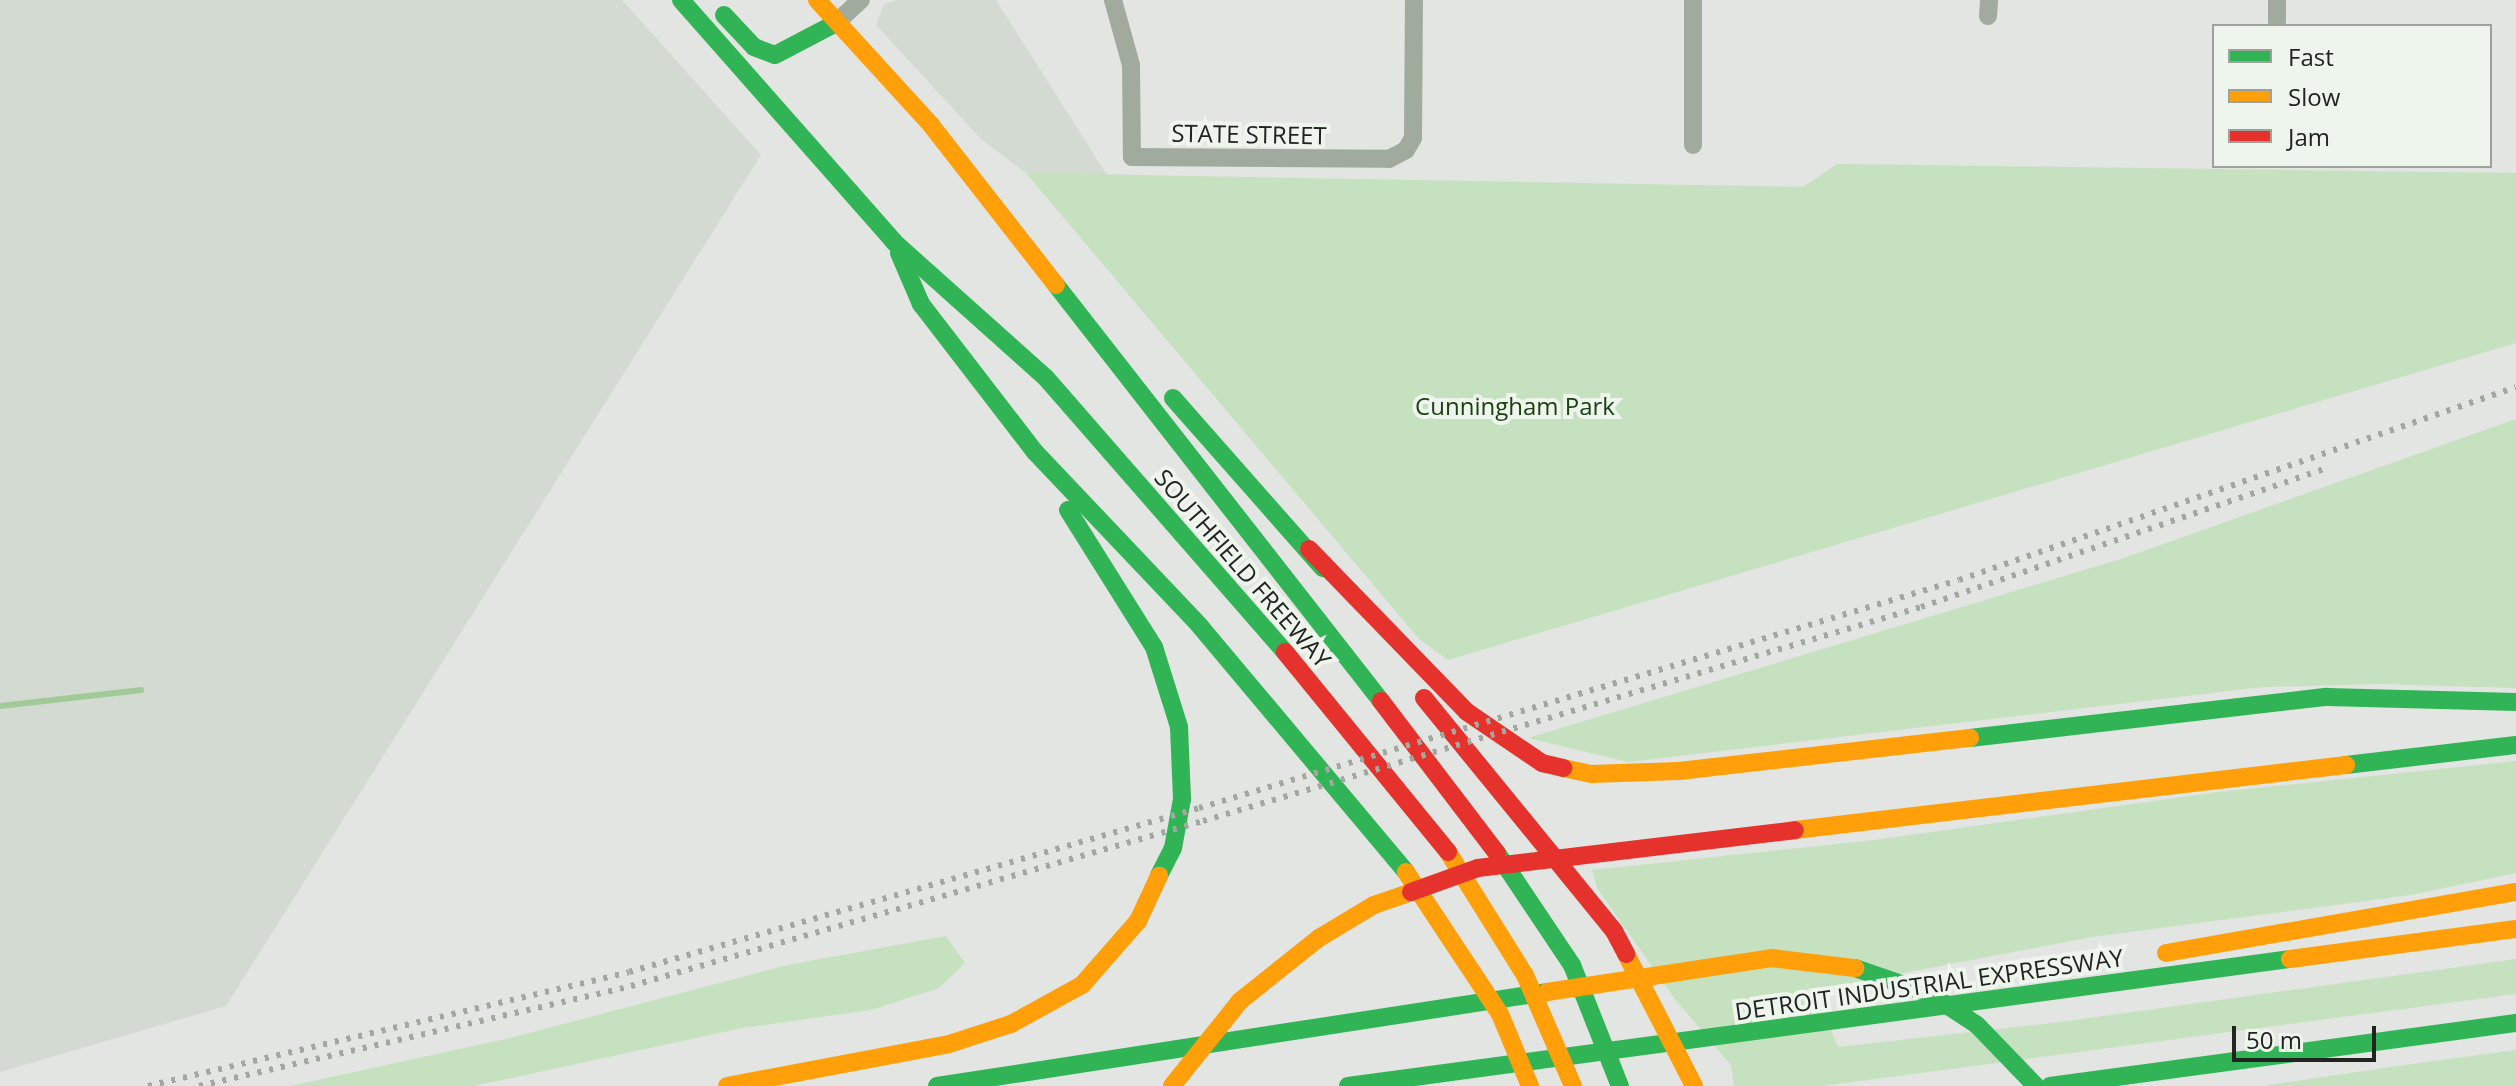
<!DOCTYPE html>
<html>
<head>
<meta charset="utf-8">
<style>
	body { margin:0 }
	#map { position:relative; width:2516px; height:1086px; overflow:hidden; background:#e2e5e1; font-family:"Open Sans",sans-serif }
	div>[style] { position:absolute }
	.built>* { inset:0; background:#d3dad1 }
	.green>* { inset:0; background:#c6e1bf }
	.stream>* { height:6px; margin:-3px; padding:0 3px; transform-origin:3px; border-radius:3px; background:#a2c998 }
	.street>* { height:18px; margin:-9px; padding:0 9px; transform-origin:9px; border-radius:9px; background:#a0aa9d }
	.fast>* { height:18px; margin:-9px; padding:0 9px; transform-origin:9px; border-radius:9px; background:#30b455 }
	.slow>* { height:18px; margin:-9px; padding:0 9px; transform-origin:9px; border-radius:9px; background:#ff9f0a }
	.jam>* { height:18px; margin:-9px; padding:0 9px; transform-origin:9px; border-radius:9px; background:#e5322d }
	.rail>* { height:6px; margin-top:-3px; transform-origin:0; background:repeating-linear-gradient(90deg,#a1a8a0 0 4px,transparent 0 12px) }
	span { translate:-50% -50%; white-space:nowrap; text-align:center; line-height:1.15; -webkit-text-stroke:8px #eef5ec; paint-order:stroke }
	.street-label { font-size:24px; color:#212421 }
	.park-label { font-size:24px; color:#1c4113 }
	.legend { position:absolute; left:2212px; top:24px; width:280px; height:144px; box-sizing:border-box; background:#eef5ec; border:2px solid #9ca19b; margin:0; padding:10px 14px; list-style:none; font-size:24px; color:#212421 }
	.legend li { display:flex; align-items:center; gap:16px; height:40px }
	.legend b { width:40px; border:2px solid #9ca19b }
	.scale { position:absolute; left:2232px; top:1026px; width:144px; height:36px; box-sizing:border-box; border:4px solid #212421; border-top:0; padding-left:10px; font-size:24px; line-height:28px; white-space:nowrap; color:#212421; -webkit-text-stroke:6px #eef5ec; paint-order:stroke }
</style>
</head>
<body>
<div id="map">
	<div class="built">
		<i style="clip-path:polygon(0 0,622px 0,761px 155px,226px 1006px,0 1072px)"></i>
		<i style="clip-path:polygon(898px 0,996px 0,1107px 175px,1026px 173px,981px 139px,876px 25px,884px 4px)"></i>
	</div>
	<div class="green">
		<i style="clip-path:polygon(1837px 164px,2516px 173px,2516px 343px,1448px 660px,1419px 639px,1026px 173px,1803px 187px)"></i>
		<i style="clip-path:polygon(2516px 419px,2516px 688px,2380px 684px,2263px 687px,1628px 762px,1528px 738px,2124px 558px)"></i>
		<i style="clip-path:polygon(2516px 761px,2516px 873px,2411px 895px,2092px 937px,1815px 990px,1838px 1047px,2053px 1023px,2516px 959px,2516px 994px,1822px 1086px,1734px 1086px,1731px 1065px,1674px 998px,1597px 888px,1592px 870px,1874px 840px,2218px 792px)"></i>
		<i style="clip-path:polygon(946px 936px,965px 963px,939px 988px,871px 1010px,742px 1028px,474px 1086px,290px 1086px,514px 1037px,788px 965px)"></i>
		<i style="clip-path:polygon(2516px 1050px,2516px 1086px,2263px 1086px,2418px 1063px)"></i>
	</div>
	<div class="stream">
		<i style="left:0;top:706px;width:142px;rotate:-6.5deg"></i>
	</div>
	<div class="street">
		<i style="left:1113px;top:0;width:67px;rotate:74.5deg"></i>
		<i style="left:1131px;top:65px;width:92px;rotate:89.4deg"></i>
		<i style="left:1132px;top:157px;width:257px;rotate:0.4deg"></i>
		<i style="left:1389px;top:159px;width:19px;rotate:-28deg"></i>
		<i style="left:1406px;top:150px;width:14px;rotate:-60deg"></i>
		<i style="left:1413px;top:138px;width:138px;rotate:-89.6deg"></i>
		<i style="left:1988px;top:16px;width:16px;rotate:-86deg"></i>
		<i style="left:2277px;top:22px;width:22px;rotate:-90deg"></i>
		<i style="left:836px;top:23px;width:34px;rotate:-43deg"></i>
		<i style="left:1693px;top:145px;width:145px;rotate:-90deg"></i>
	</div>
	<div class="fast">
		<i style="left:681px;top:0;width:322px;rotate:48.6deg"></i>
		<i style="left:894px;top:242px;width:204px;rotate:41.8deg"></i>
		<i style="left:1046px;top:378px;width:364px;rotate:48.9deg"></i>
		<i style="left:724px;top:15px;width:44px;rotate:46.8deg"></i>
		<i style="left:754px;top:47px;width:22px;rotate:21deg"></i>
		<i style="left:775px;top:55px;width:69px;rotate:-27.7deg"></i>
		<i style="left:899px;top:253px;width:56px;rotate:66.7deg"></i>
		<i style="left:921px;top:304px;width:187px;rotate:52.4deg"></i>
		<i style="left:1035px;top:452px;width:238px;rotate:46.5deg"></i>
		<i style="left:1199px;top:625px;width:322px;rotate:50deg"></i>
		<i style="left:1056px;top:285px;width:528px;rotate:52deg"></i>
		<i style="left:1173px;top:398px;width:227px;rotate:48.6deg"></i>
		<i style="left:1068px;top:510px;width:162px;rotate:57.9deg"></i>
		<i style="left:1154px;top:647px;width:84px;rotate:72.6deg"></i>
		<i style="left:1179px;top:727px;width:72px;rotate:87.6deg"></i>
		<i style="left:1182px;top:799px;width:50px;rotate:100.4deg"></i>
		<i style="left:1173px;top:848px;width:31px;rotate:117deg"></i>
		<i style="left:1970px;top:738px;width:359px;rotate:-6.6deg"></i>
		<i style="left:2327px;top:697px;width:189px;rotate:1.5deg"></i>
		<i style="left:2346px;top:765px;width:171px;rotate:-6.7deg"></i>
		<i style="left:1497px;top:853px;width:135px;rotate:56.2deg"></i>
		<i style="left:1572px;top:965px;width:130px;rotate:68.4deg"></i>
		<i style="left:1855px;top:968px;width:79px;rotate:19.1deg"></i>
		<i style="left:1930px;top:994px;width:56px;rotate:33.4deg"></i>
		<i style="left:1977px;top:1025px;width:85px;rotate:46deg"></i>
		<i style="left:937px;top:1086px;width:617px;rotate:-8.76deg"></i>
		<i style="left:1348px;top:1086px;width:951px;rotate:-7.68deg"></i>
		<i style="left:2050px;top:1086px;width:470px;rotate:-7.7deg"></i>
	</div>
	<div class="slow">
		<i style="left:817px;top:0;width:169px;rotate:47.6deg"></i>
		<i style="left:931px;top:125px;width:203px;rotate:52deg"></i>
		<i style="left:1563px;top:768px;width:30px;rotate:12deg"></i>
		<i style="left:1592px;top:774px;width:87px;rotate:-2deg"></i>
		<i style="left:1679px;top:771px;width:293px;rotate:-6.5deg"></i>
		<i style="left:1795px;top:830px;width:555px;rotate:-6.73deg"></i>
		<i style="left:1448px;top:852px;width:145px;rotate:58deg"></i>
		<i style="left:1525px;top:975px;width:121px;rotate:66.6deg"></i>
		<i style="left:1406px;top:872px;width:170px;rotate:56.5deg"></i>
		<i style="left:1500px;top:1014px;width:78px;rotate:67.4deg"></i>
		<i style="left:2166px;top:953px;width:355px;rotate:-9.9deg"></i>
		<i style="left:1626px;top:954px;width:148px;rotate:62.7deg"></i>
		<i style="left:2290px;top:959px;width:228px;rotate:-7.6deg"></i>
		<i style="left:1547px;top:992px;width:227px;rotate:-8.6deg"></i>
		<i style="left:1771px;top:958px;width:85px;rotate:6.8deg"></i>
		<i style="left:727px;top:1086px;width:226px;rotate:-10.7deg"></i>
		<i style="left:949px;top:1044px;width:65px;rotate:-17.9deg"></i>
		<i style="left:1011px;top:1024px;width:81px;rotate:-28.8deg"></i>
		<i style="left:1082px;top:985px;width:85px;rotate:-48.8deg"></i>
		<i style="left:1138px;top:921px;width:50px;rotate:-65deg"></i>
		<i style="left:1172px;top:1086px;width:109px;rotate:-51.3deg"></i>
		<i style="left:1240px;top:1001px;width:101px;rotate:-38.6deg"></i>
		<i style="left:1319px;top:938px;width:64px;rotate:-31deg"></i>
		<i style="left:1374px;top:905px;width:39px;rotate:-19deg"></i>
	</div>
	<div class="jam">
		<i style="left:1309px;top:549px;width:227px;rotate:45.9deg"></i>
		<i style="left:1467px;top:712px;width:91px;rotate:34.2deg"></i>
		<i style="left:1542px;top:763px;width:22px;rotate:13deg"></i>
		<i style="left:1285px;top:652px;width:258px;rotate:50.8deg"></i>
		<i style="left:1424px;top:698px;width:301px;rotate:50.8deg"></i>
		<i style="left:1614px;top:931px;width:26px;rotate:62deg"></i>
		<i style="left:1381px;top:701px;width:191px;rotate:52.7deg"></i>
		<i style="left:1411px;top:892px;width:71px;rotate:-19.7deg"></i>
		<i style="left:1478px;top:868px;width:319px;rotate:-6.8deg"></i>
	</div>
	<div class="rail">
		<i style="left:148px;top:1086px;width:494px;rotate:-13.3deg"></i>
		<i style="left:629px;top:972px;width:593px;rotate:-16.05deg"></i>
		<i style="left:1199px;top:808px;width:793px;rotate:-16.7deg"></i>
		<i style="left:1959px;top:580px;width:589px;rotate:-19.11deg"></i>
		<i style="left:199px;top:1086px;width:443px;rotate:-13deg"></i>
		<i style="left:631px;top:986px;width:595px;rotate:-16.09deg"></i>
		<i style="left:1203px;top:821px;width:749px;rotate:-16.6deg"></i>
		<i style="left:1921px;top:607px;width:430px;rotate:-18.9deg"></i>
	</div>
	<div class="street-label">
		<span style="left:1249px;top:134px;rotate:1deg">STATE STREET</span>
		<span style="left:1243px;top:568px;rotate:49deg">SOUTHFIELD FREEWAY</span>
		<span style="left:1929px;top:984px;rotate:-8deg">DETROIT INDUSTRIAL EXPRESSWAY</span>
	</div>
	<div class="park-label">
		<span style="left:1515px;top:406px">Cunningham Park</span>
	</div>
	<ul class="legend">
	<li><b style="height:10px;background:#30b455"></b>Fast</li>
	<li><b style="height:10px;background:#ff9f0a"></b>Slow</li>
	<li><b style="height:10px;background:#e5322d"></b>Jam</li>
	</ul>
	<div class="scale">50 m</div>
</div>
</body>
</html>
